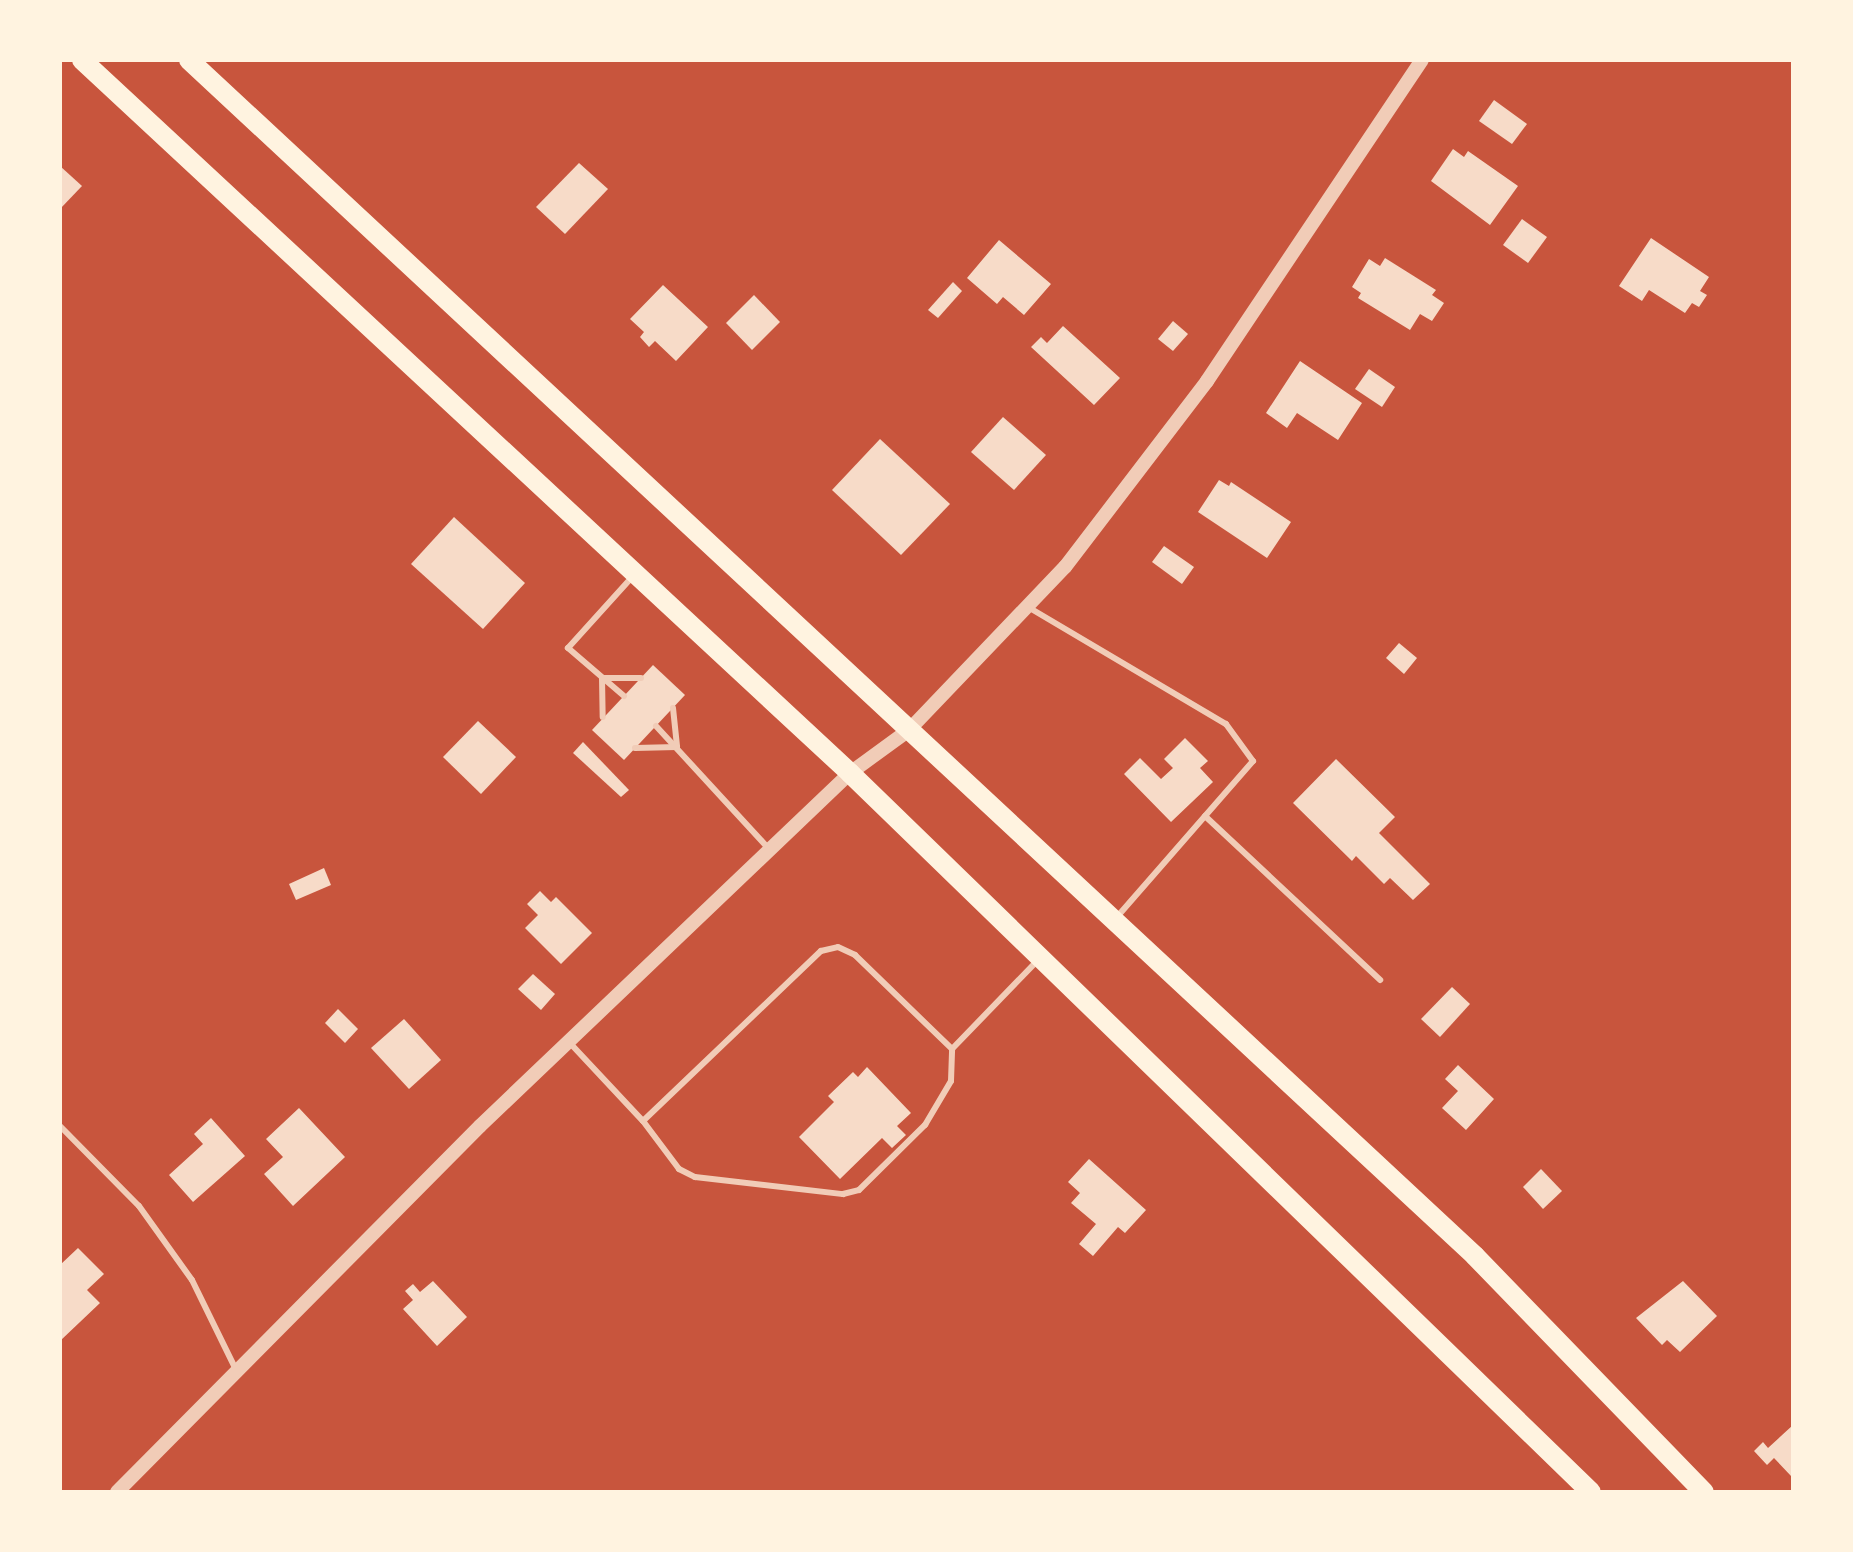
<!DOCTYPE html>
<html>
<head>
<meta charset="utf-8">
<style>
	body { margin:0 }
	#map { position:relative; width:1853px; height:1552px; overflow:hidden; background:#c8553d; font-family:Raleway,sans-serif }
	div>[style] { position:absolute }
	.building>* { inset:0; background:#f7dbc8 }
	.service>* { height:6px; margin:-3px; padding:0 3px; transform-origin:3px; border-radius:3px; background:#f1ccb7 }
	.tertiary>* { height:14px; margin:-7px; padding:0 7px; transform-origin:7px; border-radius:7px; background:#f1ccb7 }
	.primary>* { height:20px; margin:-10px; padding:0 10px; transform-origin:10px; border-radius:10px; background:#fff3e0 }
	span { translate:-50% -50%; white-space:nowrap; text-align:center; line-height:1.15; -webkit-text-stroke:7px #fff3e0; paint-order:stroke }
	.frame { position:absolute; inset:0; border:62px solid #fff3e0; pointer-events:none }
</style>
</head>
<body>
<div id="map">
	<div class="building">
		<i style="clip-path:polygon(1494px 100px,1527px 124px,1512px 144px,1479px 121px)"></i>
		<i style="clip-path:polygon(1453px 149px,1464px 157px,1468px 151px,1518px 186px,1490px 225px,1431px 181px)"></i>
		<i style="clip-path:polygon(579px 163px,608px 189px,565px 234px,536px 207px)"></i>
		<i style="clip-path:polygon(60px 166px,82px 186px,60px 209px)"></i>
		<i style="clip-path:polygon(1522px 219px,1547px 237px,1528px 263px,1503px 245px)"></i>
		<i style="clip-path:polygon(1651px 238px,1709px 277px,1700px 291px,1707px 295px,1699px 307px,1692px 303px,1685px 313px,1649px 290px,1642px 301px,1619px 286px)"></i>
		<i style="clip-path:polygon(999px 240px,1051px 284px,1024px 315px,1003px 297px,997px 304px,967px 278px)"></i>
		<i style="clip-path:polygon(1385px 258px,1436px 290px,1432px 295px,1444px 303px,1432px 321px,1420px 314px,1410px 330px,1358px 298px,1361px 293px,1352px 287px,1369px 259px,1380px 266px)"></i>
		<i style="clip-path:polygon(953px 282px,962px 291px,938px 318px,928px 310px)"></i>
		<i style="clip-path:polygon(663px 285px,708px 327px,676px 361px,655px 341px,649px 347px,640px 337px,644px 332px,630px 319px)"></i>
		<i style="clip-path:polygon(754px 295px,780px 322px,752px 350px,726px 323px)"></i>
		<i style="clip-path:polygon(1173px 321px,1188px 334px,1173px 351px,1158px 339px)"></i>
		<i style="clip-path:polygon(1063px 326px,1120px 378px,1094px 405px,1031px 347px,1041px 337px,1047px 343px)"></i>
		<i style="clip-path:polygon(1300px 361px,1362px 403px,1338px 440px,1297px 413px,1287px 428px,1266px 413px)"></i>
		<i style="clip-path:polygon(1369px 369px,1395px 387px,1382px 407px,1355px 389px)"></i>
		<i style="clip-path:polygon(1003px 417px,1046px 455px,1014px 490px,971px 452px)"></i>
		<i style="clip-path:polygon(880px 439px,950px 504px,901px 555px,832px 490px)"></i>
		<i style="clip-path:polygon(1219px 480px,1229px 486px,1231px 482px,1291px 522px,1267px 558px,1198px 512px)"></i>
		<i style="clip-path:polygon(454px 517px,525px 583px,483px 629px,411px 564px)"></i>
		<i style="clip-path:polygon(1164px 546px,1194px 567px,1182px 584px,1152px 562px)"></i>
		<i style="clip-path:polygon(1399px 643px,1417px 658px,1404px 674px,1386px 658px)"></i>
		<i style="clip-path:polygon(653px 665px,685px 695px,624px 760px,592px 730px)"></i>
		<i style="clip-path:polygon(478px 721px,516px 757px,481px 794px,443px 757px)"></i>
		<i style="clip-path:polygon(1185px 738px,1208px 761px,1200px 768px,1213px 782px,1171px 822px,1124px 774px,1140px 758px,1161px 779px,1173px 768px,1164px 759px)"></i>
		<i style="clip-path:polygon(583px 742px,629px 790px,621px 797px,573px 753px)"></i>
		<i style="clip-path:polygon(1336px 759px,1395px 817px,1379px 833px,1430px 884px,1413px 900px,1390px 878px,1384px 884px,1356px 856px,1352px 861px,1293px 803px)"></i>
		<i style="clip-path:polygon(324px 868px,331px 885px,296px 900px,289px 884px)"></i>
		<i style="clip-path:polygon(540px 891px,551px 902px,556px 897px,592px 933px,561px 964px,525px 928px,538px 915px,527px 904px)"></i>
		<i style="clip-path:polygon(533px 974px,555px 994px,541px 1010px,518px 989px)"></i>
		<i style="clip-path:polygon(1452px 987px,1470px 1004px,1440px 1037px,1421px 1019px)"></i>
		<i style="clip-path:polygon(338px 1009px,358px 1029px,345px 1043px,325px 1023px)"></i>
		<i style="clip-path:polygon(404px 1019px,441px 1060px,409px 1089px,371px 1048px)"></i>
		<i style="clip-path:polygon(1458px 1065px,1494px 1099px,1466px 1130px,1442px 1108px,1458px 1091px,1445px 1079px)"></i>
		<i style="clip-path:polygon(867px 1067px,911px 1113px,897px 1126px,906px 1135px,892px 1148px,882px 1138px,840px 1179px,799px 1137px,834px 1102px,828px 1096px,853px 1072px,858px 1077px)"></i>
		<i style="clip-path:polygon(299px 1108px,345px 1157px,293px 1206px,264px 1174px,283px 1157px,266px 1139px)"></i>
		<i style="clip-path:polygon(211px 1118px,245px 1156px,193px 1202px,169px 1175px,203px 1144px,194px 1134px)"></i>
		<i style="clip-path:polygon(1089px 1159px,1146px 1210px,1125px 1233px,1118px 1227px,1093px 1256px,1079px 1244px,1096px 1224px,1071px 1203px,1080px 1193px,1068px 1182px)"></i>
		<i style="clip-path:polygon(1541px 1169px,1562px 1191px,1543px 1209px,1523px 1187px)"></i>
		<i style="clip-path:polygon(78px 1248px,104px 1274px,87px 1290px,100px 1303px,60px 1341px,60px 1265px)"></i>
		<i style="clip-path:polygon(433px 1281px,467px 1317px,437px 1346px,403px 1309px,413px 1300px,405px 1291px,413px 1284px,420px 1292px)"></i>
		<i style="clip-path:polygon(1683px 1281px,1717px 1316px,1680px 1352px,1667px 1340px,1662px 1345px,1636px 1318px)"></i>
		<i style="clip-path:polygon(1793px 1425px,1793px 1474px,1791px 1476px,1774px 1458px,1767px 1465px,1754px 1451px,1763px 1442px,1768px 1448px)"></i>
	</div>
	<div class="service">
		<i style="left:1028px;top:607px;width:230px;rotate:30.6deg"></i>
		<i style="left:1226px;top:724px;width:46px;rotate:53.9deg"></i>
		<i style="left:1253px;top:761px;width:208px;rotate:131.1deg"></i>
		<i style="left:602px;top:678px;width:39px;rotate:89deg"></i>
		<i style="left:602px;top:678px;width:39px"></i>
		<i style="left:624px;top:696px;width:74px;rotate:-139.4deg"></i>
		<i style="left:568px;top:648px;width:97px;rotate:-47.9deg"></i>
		<i style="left:673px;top:708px;width:39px;rotate:84deg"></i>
		<i style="left:656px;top:726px;width:166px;rotate:47.4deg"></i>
		<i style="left:635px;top:748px;width:42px;rotate:-1.4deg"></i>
		<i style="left:1205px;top:816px;width:240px;rotate:43.1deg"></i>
		<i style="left:569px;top:1042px;width:108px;rotate:46.9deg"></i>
		<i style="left:643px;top:1121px;width:246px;rotate:-43.7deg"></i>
		<i style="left:821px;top:951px;width:17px;rotate:-13deg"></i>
		<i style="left:838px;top:947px;width:19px;rotate:25deg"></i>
		<i style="left:855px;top:955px;width:135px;rotate:44.1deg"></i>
		<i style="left:952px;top:1049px;width:124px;rotate:-46deg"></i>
		<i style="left:643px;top:1121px;width:60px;rotate:53.1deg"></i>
		<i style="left:679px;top:1169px;width:18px;rotate:27deg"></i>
		<i style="left:695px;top:1177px;width:149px;rotate:6.6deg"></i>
		<i style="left:843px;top:1194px;width:16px;rotate:-14deg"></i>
		<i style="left:859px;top:1190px;width:93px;rotate:-44.6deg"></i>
		<i style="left:925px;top:1125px;width:51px;rotate:-59.4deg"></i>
		<i style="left:951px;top:1081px;width:32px;rotate:-88deg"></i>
		<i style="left:60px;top:1126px;width:112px;rotate:45.4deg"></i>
		<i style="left:139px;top:1206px;width:91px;rotate:54.4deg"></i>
		<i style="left:192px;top:1280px;width:102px;rotate:63.9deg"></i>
	</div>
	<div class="tertiary">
		<i style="left:117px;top:1492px;width:515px;rotate:-45.24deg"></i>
		<i style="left:480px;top:1126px;width:511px;rotate:-43.65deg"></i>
		<i style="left:850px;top:773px;width:73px;rotate:-36.1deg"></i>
		<i style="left:909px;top:730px;width:226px;rotate:-46.3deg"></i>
		<i style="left:1065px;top:567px;width:234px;rotate:-52.6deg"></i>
		<i style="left:1207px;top:381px;width:386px;rotate:-56.2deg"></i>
	</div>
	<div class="primary">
		<i style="left:82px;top:60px;width:1048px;rotate:42.87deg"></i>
		<i style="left:850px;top:773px;width:1032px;rotate:44.14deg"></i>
		<i style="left:189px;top:60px;width:1756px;rotate:42.92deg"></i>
		<i style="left:1475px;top:1256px;width:329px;rotate:45.9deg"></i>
	</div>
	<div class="frame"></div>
</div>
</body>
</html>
